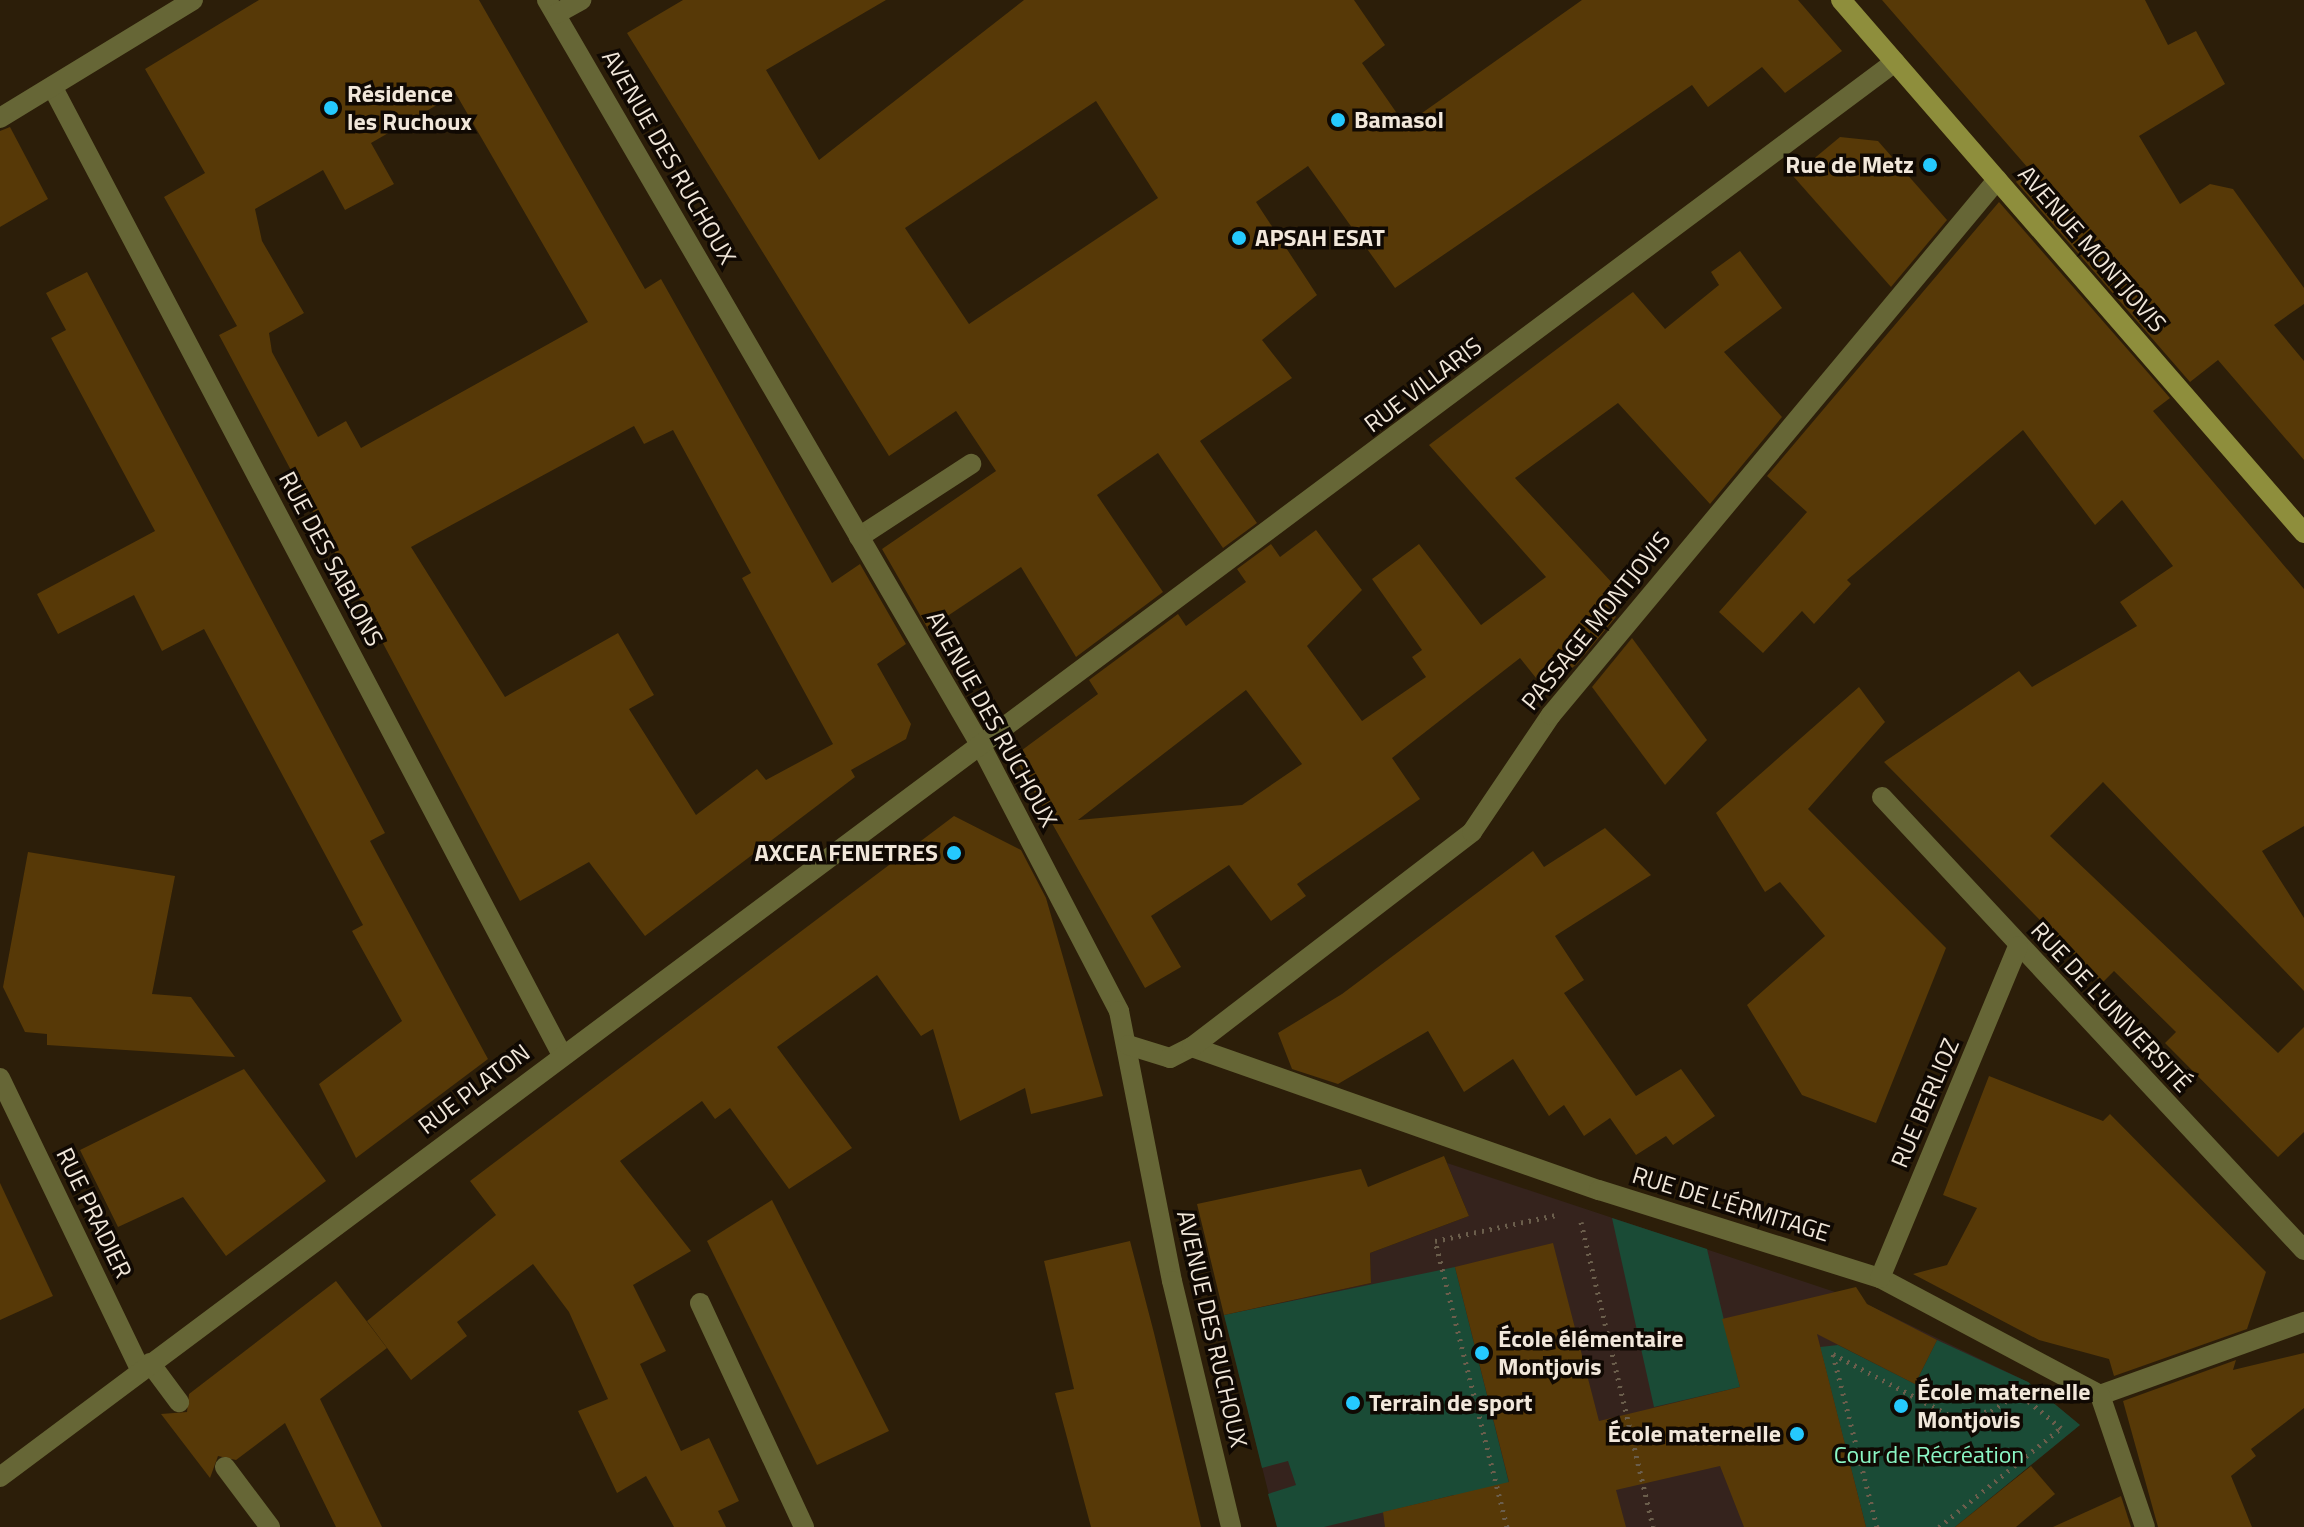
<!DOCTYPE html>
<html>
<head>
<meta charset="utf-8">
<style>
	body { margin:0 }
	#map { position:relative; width:2304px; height:1527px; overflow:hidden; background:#2c1e09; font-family:"Titillium Web",sans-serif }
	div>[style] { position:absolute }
	.education>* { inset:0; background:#35231d }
	.green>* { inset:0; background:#1a4b36 }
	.building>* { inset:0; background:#573907 }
	.path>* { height:5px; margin-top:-2.5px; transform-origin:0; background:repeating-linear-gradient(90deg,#6b5e4c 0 2px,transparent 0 8px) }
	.service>* { height:20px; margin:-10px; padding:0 10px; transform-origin:10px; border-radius:10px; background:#666636 }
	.minor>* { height:20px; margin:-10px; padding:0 10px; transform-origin:10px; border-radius:10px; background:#666636 }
	.secondary>* { height:20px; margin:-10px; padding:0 10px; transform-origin:10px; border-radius:10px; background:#8e8e3c }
	.dots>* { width:22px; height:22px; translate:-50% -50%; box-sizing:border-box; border:4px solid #100903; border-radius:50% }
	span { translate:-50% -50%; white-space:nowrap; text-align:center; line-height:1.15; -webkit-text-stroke:7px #100903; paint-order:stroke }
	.poi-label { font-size:24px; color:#f1e7da; font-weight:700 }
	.left { translate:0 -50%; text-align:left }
	.right { translate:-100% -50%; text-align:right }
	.street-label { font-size:24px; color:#f1e7da }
	.park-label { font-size:24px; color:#8bf7c5 }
</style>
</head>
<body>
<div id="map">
	<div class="education">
		<i style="clip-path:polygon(1447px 1163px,1856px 1299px,2028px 1382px,2080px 1425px,1955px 1527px,1277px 1527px,1224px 1315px,1371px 1283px,1370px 1253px,1469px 1216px)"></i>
	</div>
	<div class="green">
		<i style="clip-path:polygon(1612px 1218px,1707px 1249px,1740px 1387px,1654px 1407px)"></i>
		<i style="clip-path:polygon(1455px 1267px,1520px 1527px,1454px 1495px,1324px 1527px,1277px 1527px,1268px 1494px,1296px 1485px,1288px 1461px,1262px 1468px,1224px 1315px)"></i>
		<i style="clip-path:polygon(1937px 1340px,2028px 1382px,2080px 1425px,1955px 1527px,1866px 1527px,1820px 1347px,1838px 1345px,1915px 1384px)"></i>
	</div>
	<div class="building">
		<i style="clip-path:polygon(evenodd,259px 0,479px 0,645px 289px,661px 279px,832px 583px,860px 564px,906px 644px,877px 664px,911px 724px,906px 739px,851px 770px,855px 777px,645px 936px,589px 862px,520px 901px,219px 335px,237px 326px,164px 197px,205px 173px,145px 69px,259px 0,456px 94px,588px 322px,361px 448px,346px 421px,318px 437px,272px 352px,269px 333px,304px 313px,262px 241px,255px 209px,323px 170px,345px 210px,394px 184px,371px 143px,456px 94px,259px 0,634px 426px,644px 444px,673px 430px,751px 573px,742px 578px,833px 744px,766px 780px,757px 769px,696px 815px,629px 709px,654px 695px,618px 633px,505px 697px,411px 547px,634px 426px)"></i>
		<i style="clip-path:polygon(evenodd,683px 0,886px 0,766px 70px,819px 160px,1024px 0,1354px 0,1385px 45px,1362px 63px,1405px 125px,1582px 0,1798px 0,1842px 51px,1785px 93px,1762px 67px,1708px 107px,1692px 85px,1395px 288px,1308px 166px,1256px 202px,1317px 295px,1262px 340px,1292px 378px,1200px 441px,1257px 523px,1223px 548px,1158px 453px,1097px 495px,1163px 592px,1076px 657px,1021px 567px,928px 629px,882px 549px,996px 471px,956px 411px,889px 456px,627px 33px,683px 0,1096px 101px,1158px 198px,969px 324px,905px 228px,1096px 101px)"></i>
		<i style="clip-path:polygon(1882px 0,2145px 0,2168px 45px,2196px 31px,2225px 84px,2139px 136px,2180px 204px,2210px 184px,2233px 189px,2304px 288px,2304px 304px,2274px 325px,2304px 361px,2304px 460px,2218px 360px,2190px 382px,2016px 182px,2028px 168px)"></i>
		<i style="clip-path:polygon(10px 127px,48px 199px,0 227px,0 131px)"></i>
		<i style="clip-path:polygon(1840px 137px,1878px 141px,1947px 220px,1891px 287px,1793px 176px)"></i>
		<i style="clip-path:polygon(1999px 202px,2170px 398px,2153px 411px,2304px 589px,2304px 826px,2262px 851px,2304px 918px,2304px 991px,2103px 782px,2050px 836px,2278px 1053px,2304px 1027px,2304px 1132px,2278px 1157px,2165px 1043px,2176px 1032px,2114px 971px,2102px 983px,1884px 762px,2019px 671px,2032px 687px,2137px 626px,2120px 602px,2173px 566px,2122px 500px,2095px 525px,2023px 430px,1847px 580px,1851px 584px,1814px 624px,1802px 611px,1763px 653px,1719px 612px,1807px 512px,1767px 476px)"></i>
		<i style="clip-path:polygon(evenodd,1740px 251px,1782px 308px,1724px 352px,1782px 417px,1710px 504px,1618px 403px,1515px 478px,1615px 586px,1602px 599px,1616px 617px,1576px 665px,1544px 688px,1520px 658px,1392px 758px,1420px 799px,1297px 884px,1306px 896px,1271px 921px,1229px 865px,1151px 916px,1181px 967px,1145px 988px,1014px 756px,1098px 694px,1089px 680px,1178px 614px,1186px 626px,1246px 582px,1237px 569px,1271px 544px,1280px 557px,1316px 530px,1362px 590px,1307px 646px,1362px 721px,1426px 677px,1412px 657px,1422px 650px,1372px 579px,1419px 544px,1481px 625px,1546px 577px,1429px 445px,1633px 292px,1665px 329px,1719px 285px,1711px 272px,1740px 251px,1246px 690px,1302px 764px,1242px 805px,1078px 820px,1246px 690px)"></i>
		<i style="clip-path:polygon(87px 272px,385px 833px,370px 841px,488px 1059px,356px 1158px,319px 1084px,402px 1021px,352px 931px,363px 925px,204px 629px,162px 651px,134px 595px,58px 634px,37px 594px,155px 531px,51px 338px,66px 330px,46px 293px)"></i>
		<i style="clip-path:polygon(1632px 638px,1707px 740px,1665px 785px,1592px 687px)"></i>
		<i style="clip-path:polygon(1859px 687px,1885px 722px,1808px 809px,1946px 948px,1876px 1123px,1802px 1095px,1747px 1005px,1825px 936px,1780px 882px,1765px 892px,1716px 813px)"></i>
		<i style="clip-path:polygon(954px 816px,1021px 850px,1046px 898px,1103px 1096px,1031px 1114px,1025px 1088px,960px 1121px,933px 1029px,921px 1036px,877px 975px,777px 1047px,852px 1148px,789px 1189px,730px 1108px,715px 1119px,702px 1101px,620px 1161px,691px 1251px,633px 1285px,666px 1351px,640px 1364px,681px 1451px,709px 1438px,739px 1501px,718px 1511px,726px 1527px,674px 1527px,646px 1476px,617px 1493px,578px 1411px,608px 1399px,569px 1312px,533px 1264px,457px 1322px,467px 1336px,411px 1380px,367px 1321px,496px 1215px,470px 1181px)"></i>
		<i style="clip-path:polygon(1605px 828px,1651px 875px,1555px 936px,1584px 980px,1564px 993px,1636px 1096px,1681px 1069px,1715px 1116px,1673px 1145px,1666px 1136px,1636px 1155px,1610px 1118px,1584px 1136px,1564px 1105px,1549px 1116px,1513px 1059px,1464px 1092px,1428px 1031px,1338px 1084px,1292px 1069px,1278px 1033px,1342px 994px,1533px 851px,1544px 867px)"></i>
		<i style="clip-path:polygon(28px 852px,175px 876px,152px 994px,191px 997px,235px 1057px,47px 1045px,47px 1034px,25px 1032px,3px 987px)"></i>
		<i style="clip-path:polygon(244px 1069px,326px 1181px,226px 1256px,183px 1197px,118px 1227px,80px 1150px)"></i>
		<i style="clip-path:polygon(1989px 1076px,2103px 1121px,2110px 1114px,2266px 1272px,2247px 1329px,2114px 1376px,2109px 1359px,2039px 1340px,1913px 1274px,1947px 1265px,1977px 1208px,1943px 1195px)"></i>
		<i style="clip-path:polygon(1444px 1156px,1469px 1216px,1370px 1253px,1371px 1283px,1224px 1315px,1197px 1204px,1361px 1169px,1368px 1187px)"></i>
		<i style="clip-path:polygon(0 1183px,53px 1296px,0 1320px)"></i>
		<i style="clip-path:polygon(772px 1200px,889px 1431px,817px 1465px,707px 1241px)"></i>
		<i style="clip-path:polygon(1130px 1241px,1154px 1333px,1201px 1527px,1091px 1527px,1055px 1393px,1074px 1389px,1044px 1261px)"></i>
		<i style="clip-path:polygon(1553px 1243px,1599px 1421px,1740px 1387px,1722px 1319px,1856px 1287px,1867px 1304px,1937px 1340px,1915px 1384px,1817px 1334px,1866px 1527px,1744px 1527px,1720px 1466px,1616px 1490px,1626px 1527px,1385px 1527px,1383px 1512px,1509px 1482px,1455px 1267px)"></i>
		<i style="clip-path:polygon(336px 1281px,387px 1348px,320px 1399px,382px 1527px,336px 1527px,285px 1423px,236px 1460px,218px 1456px,210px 1478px,161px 1414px,187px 1412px,189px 1394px)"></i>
		<i style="clip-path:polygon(2304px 1353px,2304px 1408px,2251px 1449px,2256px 1456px,2231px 1476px,2252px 1527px,2158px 1527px,2123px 1401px,2236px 1360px,2233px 1370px)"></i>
		<i style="clip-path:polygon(2031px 1466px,2055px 1494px,2016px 1527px,1955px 1527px)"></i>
		<i style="clip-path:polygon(2121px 1496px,2131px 1527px,2053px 1527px)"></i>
	</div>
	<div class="path">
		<i style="left:1581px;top:1222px;width:313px;rotate:76.7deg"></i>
		<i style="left:1507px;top:1527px;width:295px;rotate:-104.1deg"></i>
		<i style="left:1435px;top:1241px;width:124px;rotate:-12.1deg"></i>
		<i style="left:1877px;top:1527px;width:179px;rotate:-104.3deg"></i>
		<i style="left:1833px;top:1354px;width:136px;rotate:27.7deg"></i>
		<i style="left:1953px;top:1417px;width:38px;rotate:-9deg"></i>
		<i style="left:1991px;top:1411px;width:37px;rotate:-33deg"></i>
		<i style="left:1939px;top:1527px;width:157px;rotate:-39.1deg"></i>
		<i style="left:2061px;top:1428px;width:44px;rotate:-140.5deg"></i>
	</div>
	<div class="service">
		<i style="left:859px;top:537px;width:134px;rotate:-33.1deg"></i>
		<i style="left:150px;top:1363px;width:49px;rotate:53.4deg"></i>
		<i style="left:225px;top:1467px;width:75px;rotate:53.1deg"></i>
	</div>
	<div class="minor">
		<i style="left:547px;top:0;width:863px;rotate:59.81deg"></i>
		<i style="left:981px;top:746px;width:299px;rotate:62.5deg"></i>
		<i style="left:1119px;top:1011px;width:275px;rotate:78.9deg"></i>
		<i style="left:1172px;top:1281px;width:253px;rotate:76.5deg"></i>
		<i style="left:556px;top:14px;width:29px;rotate:-29deg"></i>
		<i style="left:53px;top:88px;width:1093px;rotate:62.24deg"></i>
		<i style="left:0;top:118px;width:226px;rotate:-31.4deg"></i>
		<i style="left:1882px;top:797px;width:619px;rotate:47.03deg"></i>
		<i style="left:1128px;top:1045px;width:44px;rotate:17.2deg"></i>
		<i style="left:1170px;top:1058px;width:25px;rotate:-27deg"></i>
		<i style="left:1192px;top:1047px;width:431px;rotate:19.4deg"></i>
		<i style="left:1599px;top:1190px;width:294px;rotate:17.4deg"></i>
		<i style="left:1880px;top:1278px;width:249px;rotate:28deg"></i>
		<i style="left:2100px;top:1395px;width:217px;rotate:-19.7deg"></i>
		<i style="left:1192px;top:1047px;width:353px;rotate:-37.5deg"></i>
		<i style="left:1472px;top:832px;width:141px;rotate:-56deg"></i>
		<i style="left:1551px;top:715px;width:697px;rotate:-50.18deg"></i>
		<i style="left:0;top:1078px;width:325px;rotate:64.3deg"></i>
		<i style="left:1880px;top:1278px;width:359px;rotate:-67.4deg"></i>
		<i style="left:700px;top:1303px;width:247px;rotate:65.1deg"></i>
		<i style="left:2100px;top:1395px;width:139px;rotate:71.2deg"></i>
		<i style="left:0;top:1477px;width:2365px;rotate:-36.75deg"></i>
	</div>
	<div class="secondary">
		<i style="left:1841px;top:0;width:706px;rotate:49.02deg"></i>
	</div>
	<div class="dots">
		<i style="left:331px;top:108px;background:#25c9fe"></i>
		<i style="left:1338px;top:120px;background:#25c9fe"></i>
		<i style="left:1930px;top:165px;background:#25c9fe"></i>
		<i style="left:1239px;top:238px;background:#25c9fe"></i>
		<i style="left:954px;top:853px;background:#25c9fe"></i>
		<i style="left:1482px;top:1353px;background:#25c9fe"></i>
		<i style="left:1353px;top:1403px;background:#25c9fe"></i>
		<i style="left:1901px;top:1406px;background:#25c9fe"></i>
		<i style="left:1797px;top:1434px;background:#25c9fe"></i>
	</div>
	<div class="poi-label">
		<span class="left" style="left:347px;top:108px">Résidence<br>les Ruchoux</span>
		<span class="left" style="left:1354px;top:120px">Bamasol</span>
		<span class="right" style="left:1914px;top:165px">Rue de Metz</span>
		<span class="left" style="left:1255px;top:238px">APSAH ESAT</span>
		<span class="right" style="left:938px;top:853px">AXCEA FENETRES</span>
		<span class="left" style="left:1498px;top:1353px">École élémentaire<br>Montjovis</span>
		<span class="left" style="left:1917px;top:1406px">École maternelle<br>Montjovis</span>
		<span class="left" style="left:1369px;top:1403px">Terrain de sport</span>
		<span class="right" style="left:1781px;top:1434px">École maternelle</span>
	</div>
	<div class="street-label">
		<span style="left:669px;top:157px;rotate:60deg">AVENUE DES RUCHOUX</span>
		<span style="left:2092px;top:249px;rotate:49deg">AVENUE MONTJOVIS</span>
		<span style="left:1423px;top:385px;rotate:-37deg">RUE VILLARIS</span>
		<span style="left:331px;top:559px;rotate:62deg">RUE DES SABLONS</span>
		<span style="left:1596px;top:621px;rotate:-51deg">PASSAGE MONTJOVIS</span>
		<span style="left:992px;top:719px;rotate:61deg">AVENUE DES RUCHOUX</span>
		<span style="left:2111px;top:1007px;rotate:47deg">RUE DE L'UNIVERSITÉ</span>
		<span style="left:474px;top:1089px;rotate:-37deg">RUE PLATON</span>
		<span style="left:1925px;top:1103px;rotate:-67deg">RUE BERLIOZ</span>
		<span style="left:1731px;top:1204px;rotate:17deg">RUE DE L'ÉRMITAGE</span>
		<span style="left:94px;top:1213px;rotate:64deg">RUE PRADIER</span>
		<span style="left:1212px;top:1329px;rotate:77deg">AVENUE DES RUCHOUX</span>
	</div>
	<div class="park-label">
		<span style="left:1929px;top:1455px">Cour de Récréation</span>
	</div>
</div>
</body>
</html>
